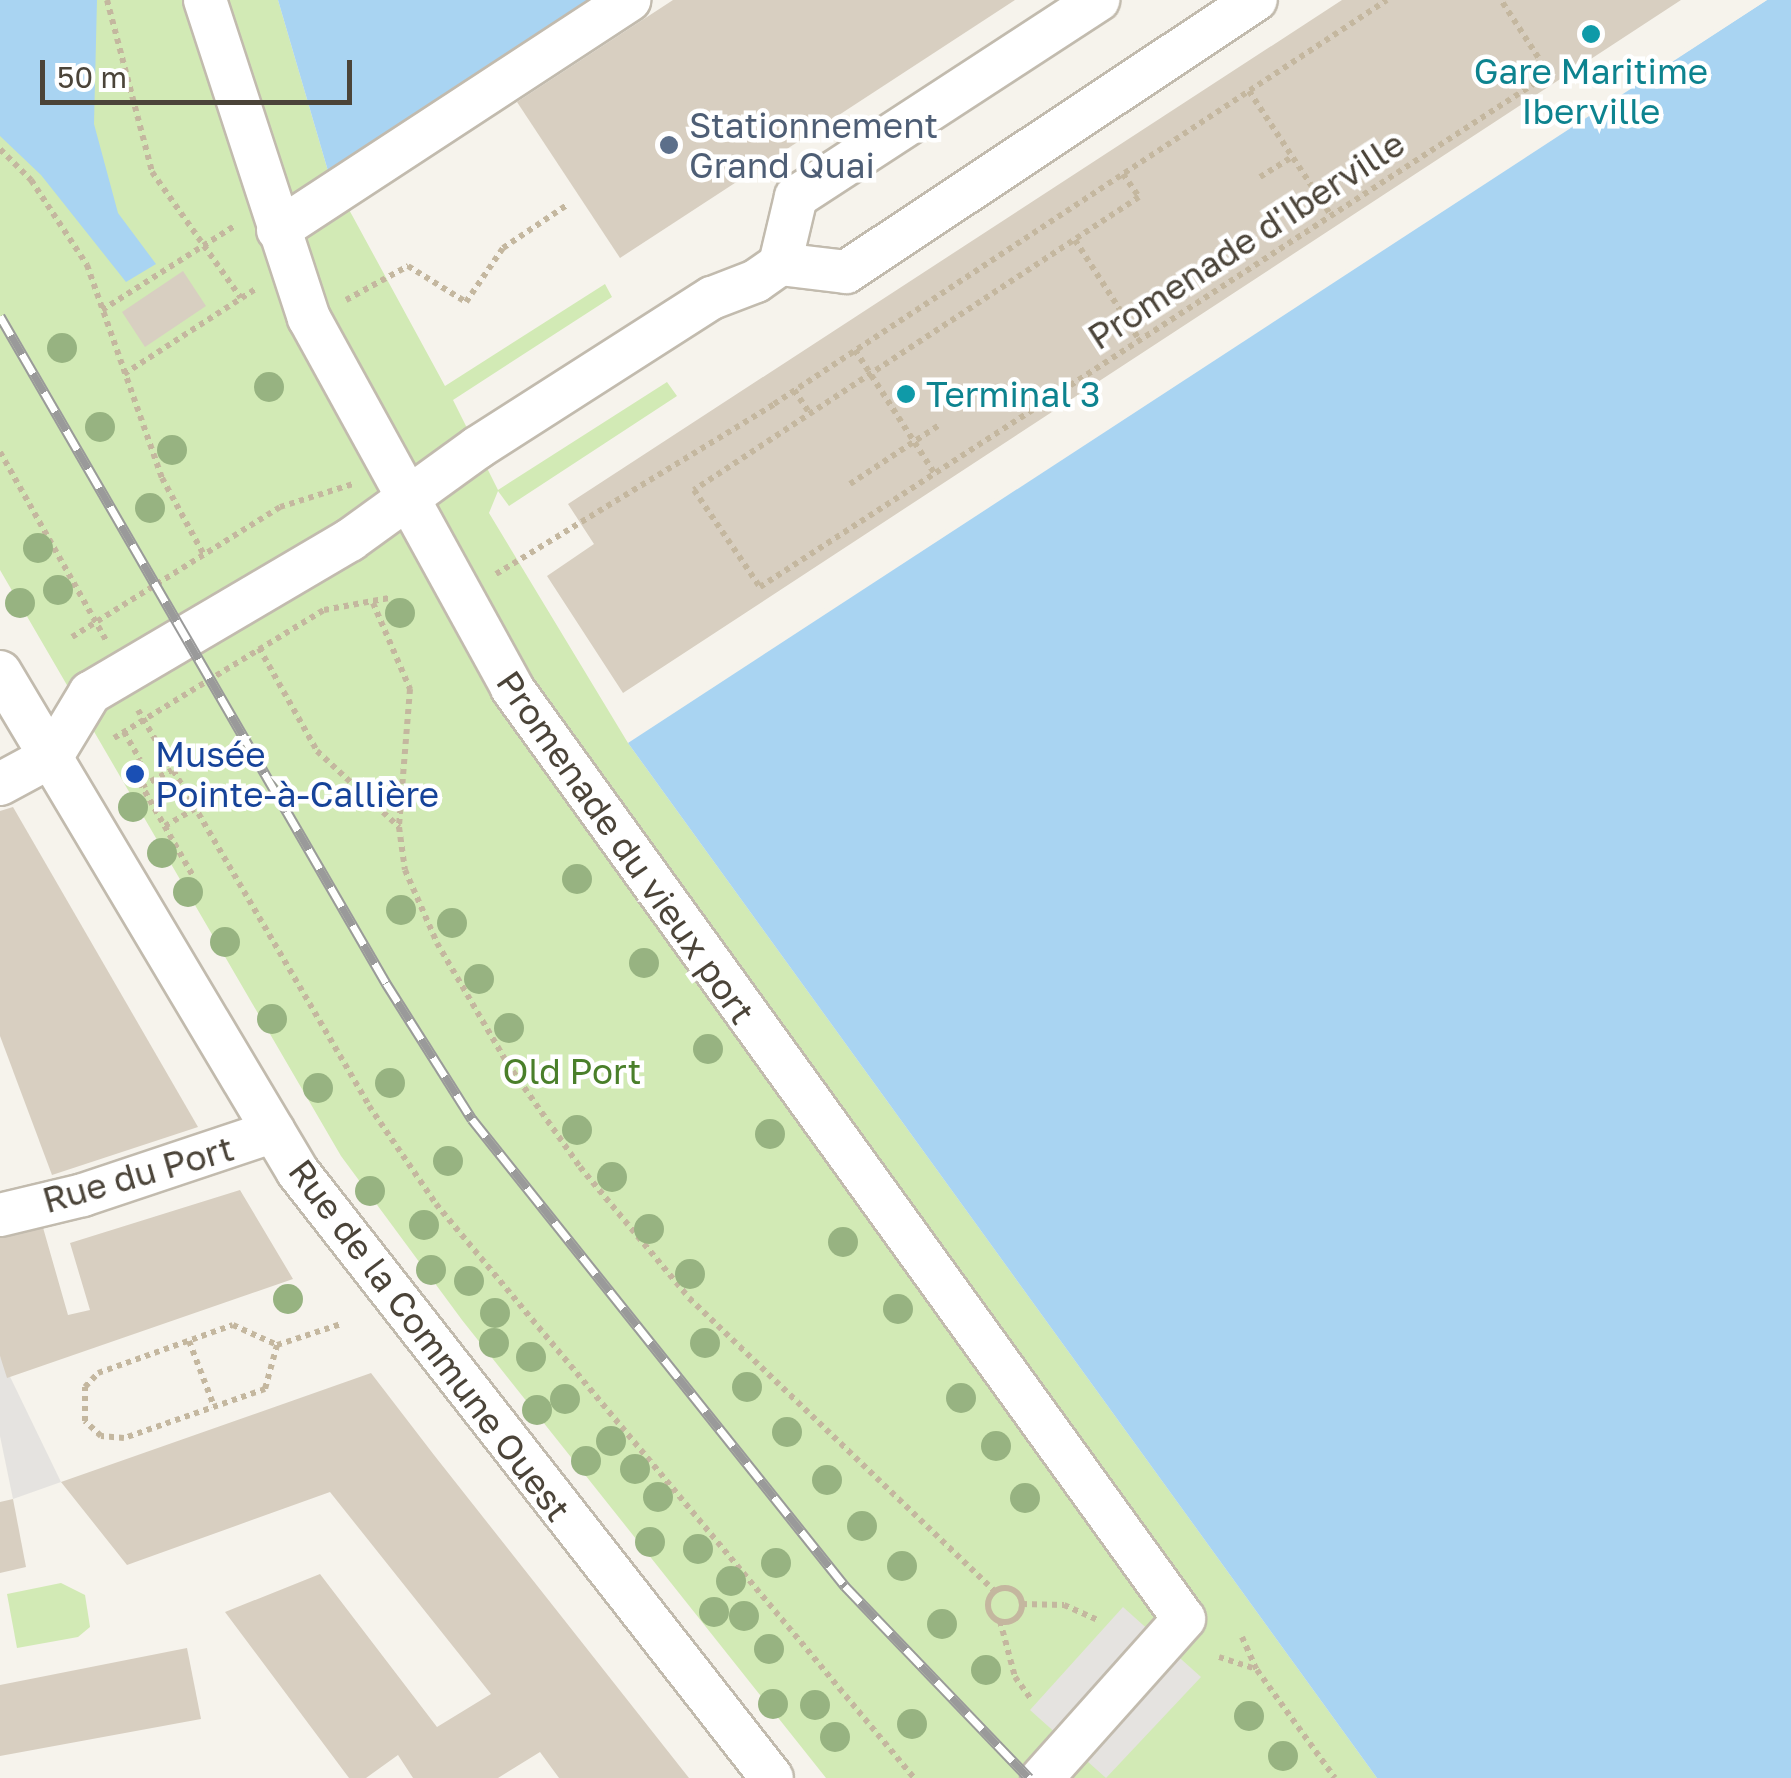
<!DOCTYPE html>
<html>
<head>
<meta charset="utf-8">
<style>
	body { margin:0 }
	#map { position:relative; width:1791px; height:1778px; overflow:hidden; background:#f6f3ec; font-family:"Golos Text",sans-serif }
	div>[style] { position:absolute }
	.green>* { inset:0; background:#d2eab5 }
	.parking>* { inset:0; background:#e5e3e0 }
	.water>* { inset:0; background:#a9d4f2 }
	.pier>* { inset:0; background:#f6f3ec }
	.building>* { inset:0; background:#d8cfc1 }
	.path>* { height:6px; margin-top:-3px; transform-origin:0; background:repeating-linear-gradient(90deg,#c4b79f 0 5px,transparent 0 10px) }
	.path>.ring { margin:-3px; padding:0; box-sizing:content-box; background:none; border:6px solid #c4b79f; border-radius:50% }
	.roads { filter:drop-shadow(2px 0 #c2bbae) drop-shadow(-2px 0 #c2bbae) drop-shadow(0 2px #c2bbae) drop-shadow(0 -2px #c2bbae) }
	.minor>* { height:42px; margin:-21px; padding:0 21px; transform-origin:21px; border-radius:21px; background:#fff }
	.rail>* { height:11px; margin-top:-5.5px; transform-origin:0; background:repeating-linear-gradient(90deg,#fff 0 22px,#9a9a9a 0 44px); box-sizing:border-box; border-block:2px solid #9a9a9a }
	.trees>* { width:30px; height:30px; margin:-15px; border-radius:50%; background:#97b381 }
	.dots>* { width:28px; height:28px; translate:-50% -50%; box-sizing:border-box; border:5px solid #fff; border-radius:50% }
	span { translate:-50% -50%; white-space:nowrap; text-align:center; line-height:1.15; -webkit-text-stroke:9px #fff; paint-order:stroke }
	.culture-label { font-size:35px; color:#0d838f }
	.left { translate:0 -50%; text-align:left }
	.service-label { font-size:35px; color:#4e5e75 }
	.street-label { font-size:35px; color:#4b4439 }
	.transit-label { font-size:35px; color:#164399 }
	.park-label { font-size:35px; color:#4a7f2a }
	.scale { position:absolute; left:40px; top:60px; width:312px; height:45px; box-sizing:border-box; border:5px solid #4b4439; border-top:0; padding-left:12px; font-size:30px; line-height:35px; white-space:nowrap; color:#4b4439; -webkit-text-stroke:8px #fff; paint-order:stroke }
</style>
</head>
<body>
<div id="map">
	<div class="green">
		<i style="clip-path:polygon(0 0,278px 0,328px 171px,445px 386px,605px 284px,612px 297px,453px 400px,498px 490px,667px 382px,677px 396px,509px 506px,498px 491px,489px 513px,628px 743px,1377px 1778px,826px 1778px,462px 1320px,341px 1156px,0 570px)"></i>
		<i style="clip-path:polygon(61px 1583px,85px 1595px,90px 1627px,78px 1637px,17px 1648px,7px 1594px)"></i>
	</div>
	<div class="parking">
		<i style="clip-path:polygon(0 1356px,61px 1482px,13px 1499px,0 1436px)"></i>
		<i style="clip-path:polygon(1123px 1607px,1201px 1677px,1106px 1778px,1030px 1710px)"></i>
	</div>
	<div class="water">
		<i style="clip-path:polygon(0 0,97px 0,94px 124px,118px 213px,156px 264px,126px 282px,41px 175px,0 136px)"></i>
		<i style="clip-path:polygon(278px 0,588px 0,328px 171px)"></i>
		<i style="clip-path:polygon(1767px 0,1791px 0,1791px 1778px,1377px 1778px,628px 743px)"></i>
	</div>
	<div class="pier">
		<i style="clip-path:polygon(1758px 0,1767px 0,625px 739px)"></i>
	</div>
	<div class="building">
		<i style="clip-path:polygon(673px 0,1015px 0,620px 258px,517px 102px)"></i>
		<i style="clip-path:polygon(1342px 0,1681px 0,623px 693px,547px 576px,594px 544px,568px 504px)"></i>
		<i style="clip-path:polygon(183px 271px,206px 306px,145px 347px,122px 312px)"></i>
		<i style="clip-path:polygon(13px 807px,198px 1127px,52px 1175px,0 1036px,0 811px)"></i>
		<i style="clip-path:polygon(240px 1190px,293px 1279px,7px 1378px,0 1356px,0 1238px,42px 1224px,68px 1315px,90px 1310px,70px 1243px)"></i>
		<i style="clip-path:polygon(371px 1373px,434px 1455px,689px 1778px,559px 1778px,540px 1752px,498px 1778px,413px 1778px,398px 1755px,366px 1778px,349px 1778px,225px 1612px,320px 1574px,437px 1727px,491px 1694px,330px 1492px,127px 1565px,61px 1482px)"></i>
		<i style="clip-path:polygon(13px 1499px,26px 1567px,0 1573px,0 1502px)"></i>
		<i style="clip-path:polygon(187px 1648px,201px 1719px,0 1756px,0 1685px)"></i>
	</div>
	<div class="path">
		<i style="left:107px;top:0;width:178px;rotate:75.3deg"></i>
		<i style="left:152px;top:172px;width:154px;rotate:54.8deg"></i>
		<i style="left:1249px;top:91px;width:147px;rotate:56.6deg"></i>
		<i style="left:0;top:149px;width:44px;rotate:45deg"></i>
		<i style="left:31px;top:180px;width:102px;rotate:56.6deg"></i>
		<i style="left:87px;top:265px;width:226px;rotate:70.6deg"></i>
		<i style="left:162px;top:478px;width:90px;rotate:61.4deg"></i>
		<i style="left:1123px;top:174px;width:28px;rotate:55deg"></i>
		<i style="left:1139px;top:197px;width:533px;rotate:146.64deg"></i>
		<i style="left:694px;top:490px;width:117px;rotate:55.8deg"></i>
		<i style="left:760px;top:587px;width:941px;rotate:-33.03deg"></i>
		<i style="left:1549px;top:74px;width:88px;rotate:-123deg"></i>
		<i style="left:1260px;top:177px;width:38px;rotate:-32deg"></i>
		<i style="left:1075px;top:240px;width:120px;rotate:57.2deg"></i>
		<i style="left:346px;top:300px;width:71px;rotate:-28.7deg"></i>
		<i style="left:408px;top:266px;width:68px;rotate:31.8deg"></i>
		<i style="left:466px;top:302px;width:65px;rotate:-55.6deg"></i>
		<i style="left:503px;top:248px;width:77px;rotate:-33.9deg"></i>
		<i style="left:102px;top:310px;width:159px;rotate:-32.4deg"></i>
		<i style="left:855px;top:350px;width:148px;rotate:57.2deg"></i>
		<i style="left:124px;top:374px;width:158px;rotate:-32.9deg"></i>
		<i style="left:794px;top:390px;width:29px;rotate:56deg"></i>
		<i style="left:0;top:452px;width:216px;rotate:60.6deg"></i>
		<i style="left:850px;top:484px;width:107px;rotate:-33.5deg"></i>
		<i style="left:496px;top:574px;width:326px;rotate:-31.4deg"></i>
		<i style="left:774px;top:404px;width:734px;rotate:-33.39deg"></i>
		<i style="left:373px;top:603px;width:94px;rotate:66.7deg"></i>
		<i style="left:410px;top:689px;width:138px;rotate:94.6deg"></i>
		<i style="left:399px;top:827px;width:43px;rotate:82.1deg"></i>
		<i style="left:405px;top:870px;width:80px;rotate:66.3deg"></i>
		<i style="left:437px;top:943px;width:139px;rotate:59.7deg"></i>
		<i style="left:507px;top:1063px;width:127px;rotate:54.9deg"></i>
		<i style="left:580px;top:1167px;width:170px;rotate:50.2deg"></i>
		<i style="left:689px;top:1298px;width:424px;rotate:43.8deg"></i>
		<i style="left:72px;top:637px;width:245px;rotate:-32deg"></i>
		<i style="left:280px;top:507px;width:77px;rotate:-17.5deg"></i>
		<i style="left:259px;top:648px;width:118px;rotate:60.6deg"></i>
		<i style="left:317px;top:751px;width:112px;rotate:42.8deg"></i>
		<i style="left:138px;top:710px;width:458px;rotate:59.7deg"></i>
		<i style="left:369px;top:1106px;width:119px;rotate:55.6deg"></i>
		<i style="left:436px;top:1204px;width:747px;rotate:50.21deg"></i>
		<i style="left:124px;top:732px;width:32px;rotate:60deg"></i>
		<i style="left:140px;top:760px;width:15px;rotate:110deg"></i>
		<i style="left:135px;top:774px;width:120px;rotate:60.4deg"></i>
		<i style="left:114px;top:738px;width:246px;rotate:-31.4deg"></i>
		<i style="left:324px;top:610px;width:66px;rotate:-10.5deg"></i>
		<i style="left:142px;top:786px;width:34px;rotate:-28deg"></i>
		<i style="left:165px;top:826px;width:34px;rotate:-30deg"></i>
		<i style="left:189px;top:1341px;width:70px;rotate:69deg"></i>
		<i style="left:277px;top:1345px;width:46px;rotate:105.3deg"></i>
		<i style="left:265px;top:1389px;width:149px;rotate:160.8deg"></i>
		<i style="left:124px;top:1438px;width:23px;rotate:-175deg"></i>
		<i style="left:101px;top:1436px;width:22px;rotate:-137deg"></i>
		<i style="left:85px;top:1421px;width:34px;rotate:-90deg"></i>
		<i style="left:85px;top:1387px;width:19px;rotate:-47deg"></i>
		<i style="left:98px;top:1373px;width:143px;rotate:-19.6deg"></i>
		<i style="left:233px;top:1325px;width:48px;rotate:24.4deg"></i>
		<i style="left:277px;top:1345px;width:67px;rotate:-18.2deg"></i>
		<i class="ring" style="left:988px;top:1588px;width:28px;height:28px"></i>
		<i style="left:1022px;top:1604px;width:42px;rotate:1.4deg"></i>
		<i style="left:1064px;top:1605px;width:37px;rotate:24deg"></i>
		<i style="left:1000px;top:1621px;width:58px;rotate:75deg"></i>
		<i style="left:1015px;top:1677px;width:26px;rotate:54deg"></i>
		<i style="left:1242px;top:1637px;width:36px;rotate:66deg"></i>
		<i style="left:1257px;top:1670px;width:133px;rotate:54.2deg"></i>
		<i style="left:1219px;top:1657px;width:38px;rotate:18deg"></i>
	</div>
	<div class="roads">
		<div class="minor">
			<i style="left:205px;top:0;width:335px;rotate:71.9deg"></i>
			<i style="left:309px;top:318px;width:422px;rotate:61.2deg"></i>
			<i style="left:512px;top:688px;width:1148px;rotate:54.18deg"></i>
			<i style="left:1184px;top:1619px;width:213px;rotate:131.8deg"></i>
			<i style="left:278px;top:230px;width:420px;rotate:-33.2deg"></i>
			<i style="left:780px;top:264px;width:66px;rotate:6.9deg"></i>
			<i style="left:846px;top:272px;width:492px;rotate:-33.6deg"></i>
			<i style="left:0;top:672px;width:582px;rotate:59.21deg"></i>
			<i style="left:298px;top:1172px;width:769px;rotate:51.97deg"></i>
			<i style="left:0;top:784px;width:59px;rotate:-28.3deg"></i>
			<i style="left:52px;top:756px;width:74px;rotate:-58.9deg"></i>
			<i style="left:90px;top:693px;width:302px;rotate:-30.5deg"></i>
			<i style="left:350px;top:540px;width:157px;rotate:-35.9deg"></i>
			<i style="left:477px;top:448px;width:279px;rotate:-32.6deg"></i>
			<i style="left:712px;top:298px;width:47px;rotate:-21.1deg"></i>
			<i style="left:756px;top:281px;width:29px;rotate:-35deg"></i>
			<i style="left:780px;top:264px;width:69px;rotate:-76.6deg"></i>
			<i style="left:796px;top:197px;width:361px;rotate:-33.1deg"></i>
			<i style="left:0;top:1215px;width:85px;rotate:-13.5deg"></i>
			<i style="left:83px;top:1195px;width:201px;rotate:-18.5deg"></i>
		</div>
	</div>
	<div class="rail">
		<i style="left:0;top:316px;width:771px;rotate:59.94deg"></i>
		<i style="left:386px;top:983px;width:161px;rotate:57.7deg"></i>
		<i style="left:472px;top:1119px;width:598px;rotate:51.39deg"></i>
		<i style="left:845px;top:1586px;width:266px;rotate:46.2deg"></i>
	</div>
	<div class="trees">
		<i style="left:62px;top:348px"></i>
		<i style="left:269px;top:387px"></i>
		<i style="left:100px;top:427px"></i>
		<i style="left:172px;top:450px"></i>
		<i style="left:150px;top:508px"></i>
		<i style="left:38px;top:548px"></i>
		<i style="left:58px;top:590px"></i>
		<i style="left:20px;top:603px"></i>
		<i style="left:400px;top:613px"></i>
		<i style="left:133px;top:807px"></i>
		<i style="left:162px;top:853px"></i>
		<i style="left:577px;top:879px"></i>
		<i style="left:188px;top:892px"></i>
		<i style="left:401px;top:910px"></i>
		<i style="left:452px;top:923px"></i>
		<i style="left:225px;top:942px"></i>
		<i style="left:644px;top:963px"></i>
		<i style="left:479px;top:979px"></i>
		<i style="left:272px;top:1019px"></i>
		<i style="left:509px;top:1028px"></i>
		<i style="left:708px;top:1049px"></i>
		<i style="left:390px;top:1083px"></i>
		<i style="left:318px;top:1088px"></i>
		<i style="left:577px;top:1130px"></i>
		<i style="left:770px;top:1134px"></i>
		<i style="left:448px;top:1161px"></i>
		<i style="left:612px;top:1177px"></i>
		<i style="left:370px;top:1191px"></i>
		<i style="left:424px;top:1225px"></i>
		<i style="left:649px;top:1229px"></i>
		<i style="left:843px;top:1242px"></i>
		<i style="left:431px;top:1270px"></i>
		<i style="left:690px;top:1274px"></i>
		<i style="left:469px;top:1281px"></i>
		<i style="left:288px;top:1299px"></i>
		<i style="left:898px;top:1309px"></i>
		<i style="left:495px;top:1313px"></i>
		<i style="left:494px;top:1343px"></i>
		<i style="left:705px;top:1343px"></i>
		<i style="left:531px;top:1357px"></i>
		<i style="left:747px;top:1387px"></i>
		<i style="left:961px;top:1398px"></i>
		<i style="left:565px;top:1399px"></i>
		<i style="left:537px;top:1410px"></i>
		<i style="left:787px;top:1432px"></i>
		<i style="left:611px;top:1441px"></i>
		<i style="left:996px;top:1446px"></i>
		<i style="left:586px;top:1461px"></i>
		<i style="left:635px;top:1469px"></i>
		<i style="left:827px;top:1480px"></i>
		<i style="left:658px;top:1497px"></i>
		<i style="left:1025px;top:1498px"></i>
		<i style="left:862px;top:1526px"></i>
		<i style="left:650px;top:1542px"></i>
		<i style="left:698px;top:1549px"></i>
		<i style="left:776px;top:1563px"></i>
		<i style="left:902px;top:1566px"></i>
		<i style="left:731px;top:1581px"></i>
		<i style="left:714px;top:1612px"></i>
		<i style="left:744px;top:1616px"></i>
		<i style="left:942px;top:1624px"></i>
		<i style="left:769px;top:1649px"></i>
		<i style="left:986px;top:1670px"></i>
		<i style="left:773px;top:1704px"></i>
		<i style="left:815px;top:1705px"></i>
		<i style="left:1249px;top:1716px"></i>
		<i style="left:912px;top:1724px"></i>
		<i style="left:835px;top:1737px"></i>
		<i style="left:1283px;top:1756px"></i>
	</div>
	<div class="dots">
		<i style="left:1591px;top:34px;background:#0f9aa8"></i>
		<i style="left:669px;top:145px;background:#5c6f8a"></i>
		<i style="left:906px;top:394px;background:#0f9aa8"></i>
		<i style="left:135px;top:774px;background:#1a4fb4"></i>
	</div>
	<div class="culture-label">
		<span style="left:1591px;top:91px">Gare Maritime<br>Iberville</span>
		<span class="left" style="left:926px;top:394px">Terminal 3</span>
	</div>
	<div class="service-label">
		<span class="left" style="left:689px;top:145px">Stationnement<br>Grand Quai</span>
	</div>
	<div class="street-label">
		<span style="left:1246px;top:240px;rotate:-33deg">Promenade d'Iberville</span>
		<span style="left:626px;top:847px;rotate:55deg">Promenade du vieux port</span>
		<span style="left:138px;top:1174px;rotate:-16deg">Rue du Port</span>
		<span style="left:430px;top:1340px;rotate:53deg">Rue de la Commune Ouest</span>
	</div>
	<div class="transit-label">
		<span class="left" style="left:155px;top:774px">Musée<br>Pointe-à-Callière</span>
	</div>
	<div class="park-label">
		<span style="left:572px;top:1071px">Old Port</span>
	</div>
	<div class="scale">50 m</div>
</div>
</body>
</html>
